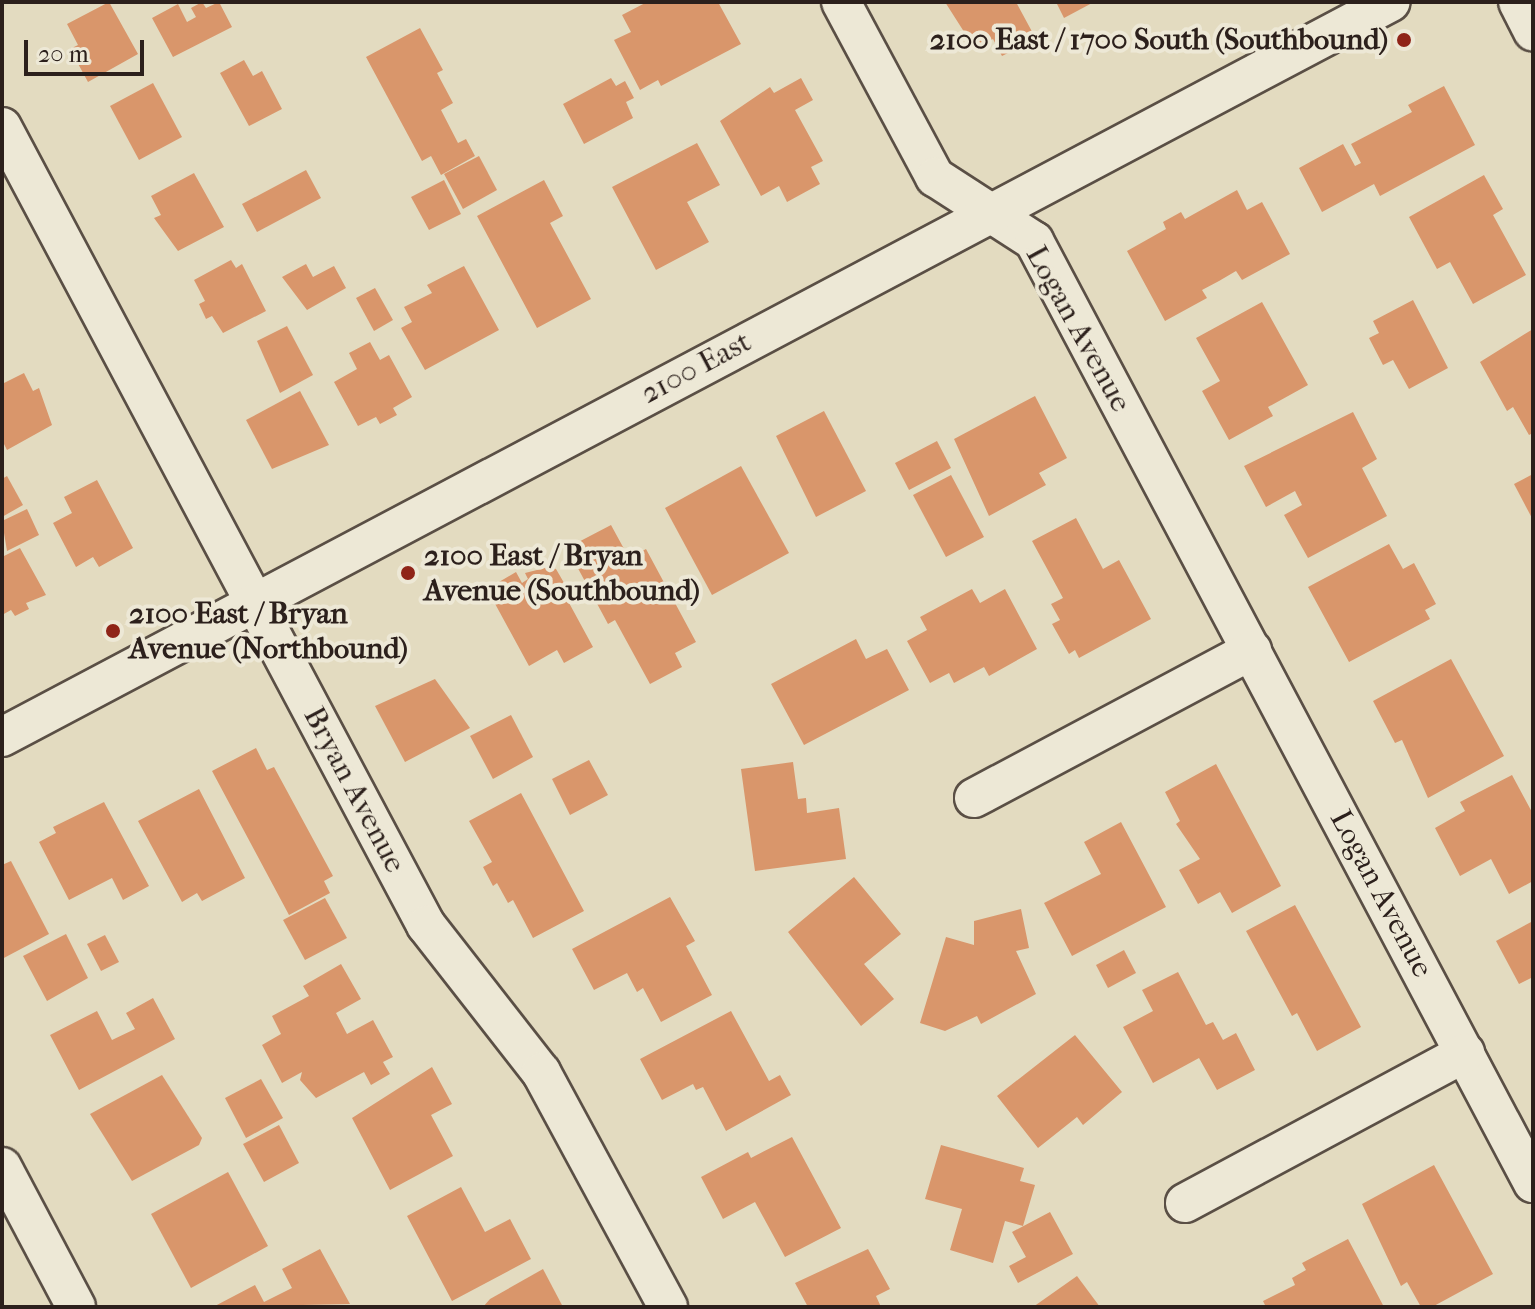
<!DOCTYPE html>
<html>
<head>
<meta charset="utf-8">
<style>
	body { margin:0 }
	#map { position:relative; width:1535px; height:1309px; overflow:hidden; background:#e3dbc0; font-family:"IM FELL French Canon",serif }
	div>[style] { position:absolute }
	.building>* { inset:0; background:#d9966b }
	.roads { filter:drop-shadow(2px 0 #5a4f45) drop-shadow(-2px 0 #5a4f45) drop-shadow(0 2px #5a4f45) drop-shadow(0 -2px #5a4f45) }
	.minor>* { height:38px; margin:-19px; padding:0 19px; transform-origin:19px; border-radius:19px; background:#ede8d6 }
	.dots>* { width:22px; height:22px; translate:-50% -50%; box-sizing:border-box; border:4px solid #ede8d6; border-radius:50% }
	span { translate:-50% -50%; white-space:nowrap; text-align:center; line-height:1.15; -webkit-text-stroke:8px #ede8d6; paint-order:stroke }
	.poi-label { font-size:30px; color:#2c201c; font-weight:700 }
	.right { translate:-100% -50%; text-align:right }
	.left { translate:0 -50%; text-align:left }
	.street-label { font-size:30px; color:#2c201c }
	.frame { position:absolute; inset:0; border:4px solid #2c201c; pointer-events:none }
	.scale { position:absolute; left:24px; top:40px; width:120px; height:36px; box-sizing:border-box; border:4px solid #2c201c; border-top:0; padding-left:10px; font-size:24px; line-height:28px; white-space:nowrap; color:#2c201c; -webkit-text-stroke:6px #ede8d6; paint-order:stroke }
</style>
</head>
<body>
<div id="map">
	<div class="building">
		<i style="clip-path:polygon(109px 2px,138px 54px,88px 82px,70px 49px,78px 45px,67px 24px)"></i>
		<i style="clip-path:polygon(202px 2px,206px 8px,219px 2px,232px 27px,173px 57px,152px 18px,178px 4px,187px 22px,196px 17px,191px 8px)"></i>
		<i style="clip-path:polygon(647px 2px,718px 2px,741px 44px,661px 86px,658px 80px,640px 90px,614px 40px,631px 32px,622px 15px)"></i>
		<i style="clip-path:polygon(945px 2px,1016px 2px,1036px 39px,1002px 56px,993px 39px,975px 49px)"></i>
		<i style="clip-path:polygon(1056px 2px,1094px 2px,1064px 18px)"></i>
		<i style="clip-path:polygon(420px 28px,443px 70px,437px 73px,453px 103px,441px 110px,458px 143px,466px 139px,475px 156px,441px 175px,431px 156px,422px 161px,366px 57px)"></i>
		<i style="clip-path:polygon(244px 60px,253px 76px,262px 71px,282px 109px,249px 126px,220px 73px)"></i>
		<i style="clip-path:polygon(611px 78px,616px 86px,625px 81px,634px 98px,626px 102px,633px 118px,584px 144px,563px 104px)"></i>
		<i style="clip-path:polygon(801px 78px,813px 100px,795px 110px,823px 161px,811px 167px,820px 184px,787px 202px,779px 186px,761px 196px,720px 121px,770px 87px,774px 93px)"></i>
		<i style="clip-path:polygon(153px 83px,182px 137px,139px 160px,110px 106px)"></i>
		<i style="clip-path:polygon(1444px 86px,1475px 145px,1380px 196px,1374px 184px,1322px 212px,1299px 168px,1343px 144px,1355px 166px,1361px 163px,1351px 144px,1412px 112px,1408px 105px)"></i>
		<i style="clip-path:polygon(697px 143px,720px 185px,687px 202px,709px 242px,656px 270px,612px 187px)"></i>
		<i style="clip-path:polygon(479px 156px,497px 190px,463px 209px,444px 174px)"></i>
		<i style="clip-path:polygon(306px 170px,321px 198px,257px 232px,242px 204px)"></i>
		<i style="clip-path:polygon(194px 173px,224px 227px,178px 251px,154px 218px,161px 215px,151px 196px)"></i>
		<i style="clip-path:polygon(1484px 175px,1503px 209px,1493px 215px,1526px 275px,1473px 304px,1450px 262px,1437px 269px,1409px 217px)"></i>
		<i style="clip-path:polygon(444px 180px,461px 214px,429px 230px,411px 197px)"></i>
		<i style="clip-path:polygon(544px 180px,563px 216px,550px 223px,591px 299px,537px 328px,477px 216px)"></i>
		<i style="clip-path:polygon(1237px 190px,1247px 210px,1262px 202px,1290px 254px,1242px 280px,1236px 271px,1219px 281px,1202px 290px,1207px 298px,1165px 321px,1127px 251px,1166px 229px,1163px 222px,1181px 212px,1185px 219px)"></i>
		<i style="clip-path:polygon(231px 260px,236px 268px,242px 264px,266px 311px,223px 333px,212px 316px,206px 319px,199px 304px,205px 301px,194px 280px)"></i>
		<i style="clip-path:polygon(306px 264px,313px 277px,334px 266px,346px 288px,307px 310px,282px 277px)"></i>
		<i style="clip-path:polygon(464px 266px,499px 330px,425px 370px,401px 328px,412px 322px,404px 307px,432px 293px,427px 285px)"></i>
		<i style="clip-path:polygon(375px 288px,393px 320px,374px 331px,356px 298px)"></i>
		<i style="clip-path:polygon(1413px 300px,1448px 368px,1409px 389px,1393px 360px,1383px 365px,1369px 338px,1379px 333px,1373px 321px)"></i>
		<i style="clip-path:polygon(1262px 302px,1308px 385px,1268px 407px,1273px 416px,1229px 440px,1202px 391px,1220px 381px,1196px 338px)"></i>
		<i style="clip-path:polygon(287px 326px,313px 375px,280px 393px,257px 341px)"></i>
		<i style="clip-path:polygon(1533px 329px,1533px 433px,1529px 435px,1513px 407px,1507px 411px,1480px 362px)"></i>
		<i style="clip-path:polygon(370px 342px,380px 360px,389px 355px,412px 397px,393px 408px,397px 415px,380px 424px,376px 417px,358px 426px,334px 382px,357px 369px,349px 353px)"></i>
		<i style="clip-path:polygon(24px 373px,33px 391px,39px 388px,52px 425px,7px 450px,2px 440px,2px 384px)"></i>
		<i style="clip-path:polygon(300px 391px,329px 445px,272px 469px,246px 420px)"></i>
		<i style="clip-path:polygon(1035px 396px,1067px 458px,1039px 473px,1046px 485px,989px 516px,954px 439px)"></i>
		<i style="clip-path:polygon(824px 411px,866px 491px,816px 517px,776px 436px)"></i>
		<i style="clip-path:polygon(1353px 412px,1377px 459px,1362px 468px,1387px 516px,1308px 558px,1284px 515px,1302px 505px,1295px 491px,1266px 507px,1244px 466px)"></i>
		<i style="clip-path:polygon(937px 441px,951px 468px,909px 490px,895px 463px)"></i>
		<i style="clip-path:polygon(741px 466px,789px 553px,712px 595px,665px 508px)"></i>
		<i style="clip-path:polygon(1533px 474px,1533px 520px,1514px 484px)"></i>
		<i style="clip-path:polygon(951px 475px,984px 537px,946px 557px,913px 495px)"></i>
		<i style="clip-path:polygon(7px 476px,23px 505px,2px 517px,2px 479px)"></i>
		<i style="clip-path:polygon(97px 480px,133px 548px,99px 567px,93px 557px,76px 567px,53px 523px,72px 513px,64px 497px)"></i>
		<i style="clip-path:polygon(27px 509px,39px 535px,7px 551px,2px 521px)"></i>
		<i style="clip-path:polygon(1076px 518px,1103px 569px,1119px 560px,1151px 619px,1079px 658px,1075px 650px,1069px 654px,1052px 624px,1060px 620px,1051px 604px,1063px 598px,1032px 541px)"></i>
		<i style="clip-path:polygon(611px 525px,629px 558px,646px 549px,696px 642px,675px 653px,682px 667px,650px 684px,615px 620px,608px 624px,567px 548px)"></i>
		<i style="clip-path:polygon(1389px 544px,1403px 569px,1414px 563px,1436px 604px,1425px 610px,1430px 619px,1349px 662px,1308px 587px)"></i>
		<i style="clip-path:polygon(20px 548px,46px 595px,26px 603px,29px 609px,15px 616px,11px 610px,2px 615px,2px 557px)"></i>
		<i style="clip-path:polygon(549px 567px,556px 569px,567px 588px,562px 590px,593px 647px,564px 663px,557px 650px,529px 666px,487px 589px,516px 572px,522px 583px,528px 579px,525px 573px)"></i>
		<i style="clip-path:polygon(972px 589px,980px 603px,1005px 589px,1037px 649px,989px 676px,984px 667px,954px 683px,949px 673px,930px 683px,907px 641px,927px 630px,920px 617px)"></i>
		<i style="clip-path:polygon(856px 639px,866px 659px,887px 649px,909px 690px,804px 745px,771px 684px)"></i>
		<i style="clip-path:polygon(1451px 659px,1504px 756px,1428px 798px,1402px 740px,1395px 743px,1373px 701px)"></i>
		<i style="clip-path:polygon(435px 679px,470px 728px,405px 762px,375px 706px)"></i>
		<i style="clip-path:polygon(511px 715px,533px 757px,493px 779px,470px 736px)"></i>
		<i style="clip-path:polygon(256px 748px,267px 770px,274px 767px,333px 876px,324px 881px,330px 893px,289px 915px,212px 771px)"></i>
		<i style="clip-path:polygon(589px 760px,608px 795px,570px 815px,552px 779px)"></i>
		<i style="clip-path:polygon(793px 762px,798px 799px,806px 798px,807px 813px,839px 808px,846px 859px,755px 871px,741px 769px)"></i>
		<i style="clip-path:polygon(1216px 764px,1281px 886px,1232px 913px,1220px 892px,1198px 904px,1179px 870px,1200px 859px,1176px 824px,1180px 821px,1165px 792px)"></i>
		<i style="clip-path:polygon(1512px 775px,1533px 814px,1533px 881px,1509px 894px,1491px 859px,1460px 876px,1435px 828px,1465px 811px,1460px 802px)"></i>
		<i style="clip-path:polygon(199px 789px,245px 878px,202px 901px,197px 893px,182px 902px,138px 821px)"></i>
		<i style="clip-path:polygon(521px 793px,584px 911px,533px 938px,513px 900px,508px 903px,497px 883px,493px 886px,483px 867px,492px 862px,469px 821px)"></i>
		<i style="clip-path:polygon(104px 802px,149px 886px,123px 900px,112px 878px,69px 900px,39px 842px,56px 833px,53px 827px)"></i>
		<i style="clip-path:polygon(1121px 822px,1166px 907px,1072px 956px,1044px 903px,1101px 874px,1084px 842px)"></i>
		<i style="clip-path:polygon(11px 861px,49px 934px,2px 959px,2px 865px)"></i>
		<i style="clip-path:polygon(854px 877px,901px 934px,864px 964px,894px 999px,861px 1026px,788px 932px)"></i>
		<i style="clip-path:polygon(670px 897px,695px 941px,686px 946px,712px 995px,661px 1022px,643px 988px,637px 992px,627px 973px,594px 990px,572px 949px)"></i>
		<i style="clip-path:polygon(325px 898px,347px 938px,305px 960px,283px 920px)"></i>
		<i style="clip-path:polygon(1295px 905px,1361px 1027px,1317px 1051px,1297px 1013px,1292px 1016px,1246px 931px)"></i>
		<i style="clip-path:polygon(1021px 909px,1029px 948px,1016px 951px,1036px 994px,981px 1024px,977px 1016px,945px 1031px,920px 1023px,946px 937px,974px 945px,974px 921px)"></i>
		<i style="clip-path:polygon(1533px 921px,1533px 977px,1519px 984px,1496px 941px)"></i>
		<i style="clip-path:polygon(66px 934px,88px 978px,47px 1001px,23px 956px)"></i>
		<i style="clip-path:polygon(105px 935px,119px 962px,101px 971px,87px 944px)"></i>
		<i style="clip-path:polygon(1124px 950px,1136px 973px,1108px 988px,1096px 965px)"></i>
		<i style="clip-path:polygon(341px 964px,361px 999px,336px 1013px,347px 1034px,373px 1020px,393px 1057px,383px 1062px,390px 1074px,371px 1085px,364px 1072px,316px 1098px,300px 1080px,302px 1072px,282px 1083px,262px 1045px,281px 1034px,272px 1016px,309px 996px,303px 986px)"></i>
		<i style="clip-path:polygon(1178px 972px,1206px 1025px,1213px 1022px,1223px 1040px,1236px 1033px,1255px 1070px,1217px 1090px,1199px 1058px,1153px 1083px,1123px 1027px,1153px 1011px,1142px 990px)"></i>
		<i style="clip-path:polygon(153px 998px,175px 1039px,79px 1090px,50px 1035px,97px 1011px,112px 1040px,135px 1029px,126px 1013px)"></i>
		<i style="clip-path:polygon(731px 1011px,769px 1081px,780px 1075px,791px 1095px,726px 1131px,703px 1087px,696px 1090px,693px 1084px,662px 1100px,640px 1059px)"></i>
		<i style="clip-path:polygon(1075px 1035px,1122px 1092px,1083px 1125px,1077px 1117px,1038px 1148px,997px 1096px)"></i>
		<i style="clip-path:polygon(432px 1067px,452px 1104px,431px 1115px,453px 1156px,390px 1190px,352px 1118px)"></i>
		<i style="clip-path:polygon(162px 1075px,202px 1138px,199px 1145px,132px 1181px,90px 1114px)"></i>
		<i style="clip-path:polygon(261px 1079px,283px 1118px,246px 1138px,225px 1098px)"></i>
		<i style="clip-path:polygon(279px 1125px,299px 1163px,264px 1182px,243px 1144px)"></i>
		<i style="clip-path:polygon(792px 1137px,841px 1228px,785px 1257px,755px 1202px,723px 1219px,701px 1177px,748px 1152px,751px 1158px)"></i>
		<i style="clip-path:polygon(941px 1145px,1024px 1168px,1020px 1181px,1035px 1185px,1023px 1226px,1005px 1221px,993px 1263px,950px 1250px,962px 1209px,925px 1199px)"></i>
		<i style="clip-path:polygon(1434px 1165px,1493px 1274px,1432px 1307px,1421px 1307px,1407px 1282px,1401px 1286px,1362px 1204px)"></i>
		<i style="clip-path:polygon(228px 1172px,268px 1246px,191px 1288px,151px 1214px)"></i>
		<i style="clip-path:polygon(461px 1187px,485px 1232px,510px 1219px,531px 1259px,452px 1301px,407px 1216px)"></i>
		<i style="clip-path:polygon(1050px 1212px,1073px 1254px,1018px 1283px,1009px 1266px,1026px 1257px,1012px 1232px)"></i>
		<i style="clip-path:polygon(1348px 1239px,1384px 1307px,1266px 1307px,1263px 1301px,1295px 1285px,1292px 1278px,1306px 1270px,1302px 1263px)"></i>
		<i style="clip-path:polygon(320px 1249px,350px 1304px,213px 1307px,255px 1285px,264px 1302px,292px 1288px,282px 1269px)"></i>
		<i style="clip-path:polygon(868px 1249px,890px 1289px,876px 1296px,881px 1307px,808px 1307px,795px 1283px)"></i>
		<i style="clip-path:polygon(543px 1269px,563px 1307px,483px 1307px,490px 1299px)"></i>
		<i style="clip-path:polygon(1077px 1276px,1100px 1307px,1033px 1307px)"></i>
	</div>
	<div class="roads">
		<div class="minor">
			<i style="left:841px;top:2px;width:199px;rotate:61.8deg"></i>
			<i style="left:935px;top:177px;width:118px;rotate:32.9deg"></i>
			<i style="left:1034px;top:241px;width:1066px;rotate:62.09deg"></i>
			<i style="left:1518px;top:2px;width:33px;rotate:63deg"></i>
			<i style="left:2px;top:127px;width:904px;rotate:62.02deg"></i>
			<i style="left:426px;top:925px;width:187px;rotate:52deg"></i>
			<i style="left:541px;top:1072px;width:267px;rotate:61.6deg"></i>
			<i style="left:2px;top:737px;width:1571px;rotate:-27.89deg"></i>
			<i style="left:974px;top:798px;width:315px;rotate:-28deg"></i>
			<i style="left:2px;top:1167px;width:158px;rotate:62.1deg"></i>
			<i style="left:1185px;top:1203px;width:318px;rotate:-28.2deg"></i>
		</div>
	</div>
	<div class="dots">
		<i style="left:1404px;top:40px;background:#8f2418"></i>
		<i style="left:408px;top:573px;background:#8f2418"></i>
		<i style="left:113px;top:631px;background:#8f2418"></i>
	</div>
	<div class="poi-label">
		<span class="right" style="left:1388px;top:40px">2100 East / 1700 South (Southbound)</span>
		<span class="left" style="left:424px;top:573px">2100 East / Bryan<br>Avenue (Southbound)</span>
		<span class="left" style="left:129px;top:631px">2100 East / Bryan<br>Avenue (Northbound)</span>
	</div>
	<div class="street-label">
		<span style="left:1078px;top:329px;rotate:61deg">Logan Avenue</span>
		<span style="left:696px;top:368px;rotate:-28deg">2100 East</span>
		<span style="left:354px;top:790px;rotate:62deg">Bryan Avenue</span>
		<span style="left:1381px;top:894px;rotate:62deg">Logan Avenue</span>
	</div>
	<div class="frame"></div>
	<div class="scale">20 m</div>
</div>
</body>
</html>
